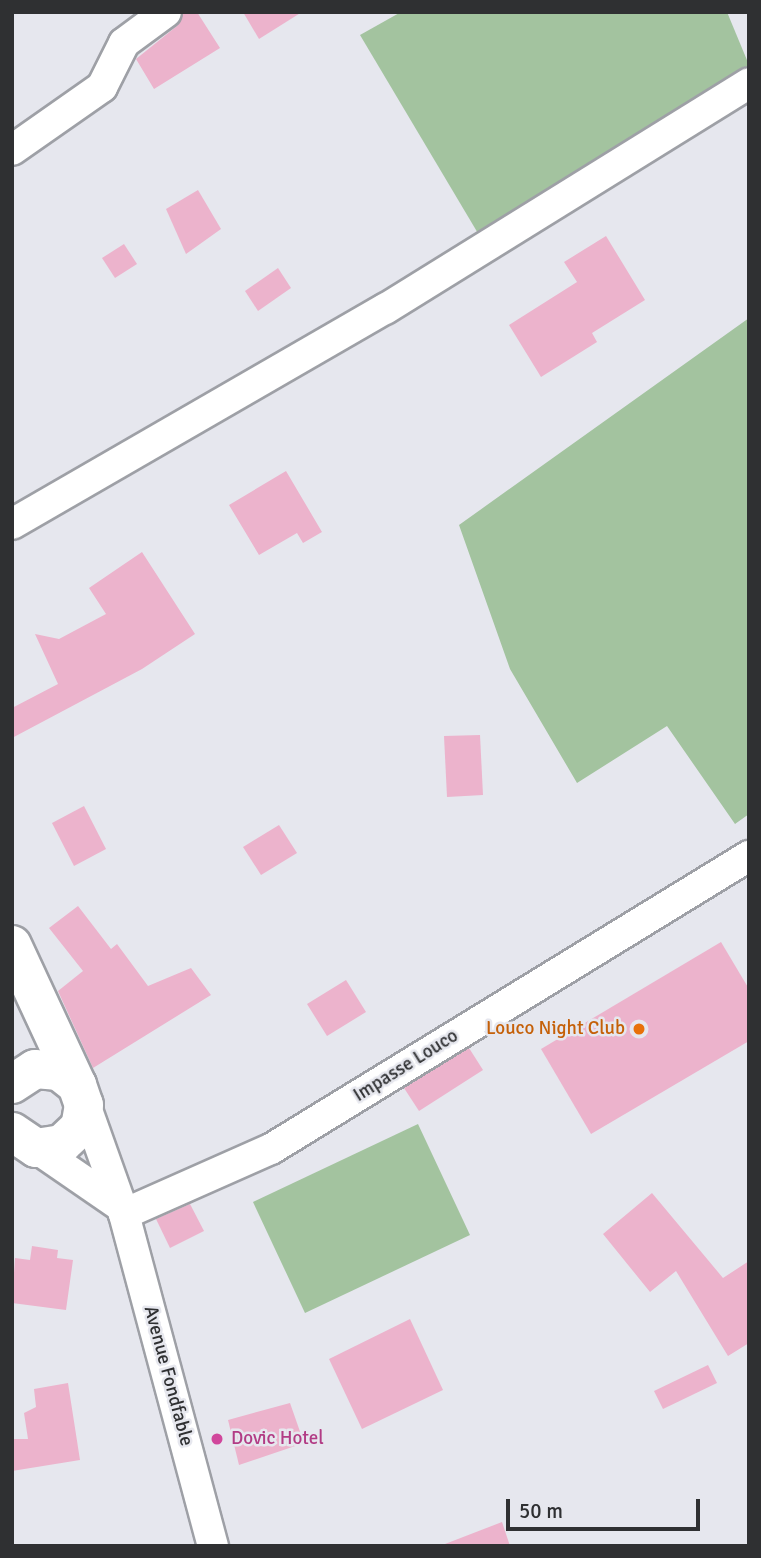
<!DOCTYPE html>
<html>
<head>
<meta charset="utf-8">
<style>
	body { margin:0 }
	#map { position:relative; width:761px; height:1558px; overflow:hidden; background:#e6e7ee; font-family:Signika,sans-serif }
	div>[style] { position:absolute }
	.green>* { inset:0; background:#a3c39f }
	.building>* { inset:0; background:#ecb3cc }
	.roads { filter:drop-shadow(2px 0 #9ea0a6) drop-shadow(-2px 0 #9ea0a6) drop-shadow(0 2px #9ea0a6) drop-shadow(0 -2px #9ea0a6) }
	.street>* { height:30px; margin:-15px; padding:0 15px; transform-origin:15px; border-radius:15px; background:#fff }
	.secondary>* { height:38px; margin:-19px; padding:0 19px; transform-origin:19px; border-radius:19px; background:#fff }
	.dots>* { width:19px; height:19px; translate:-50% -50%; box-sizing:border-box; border:4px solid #e6e7ee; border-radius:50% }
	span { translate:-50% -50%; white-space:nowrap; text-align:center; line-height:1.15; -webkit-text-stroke:5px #e6e7ee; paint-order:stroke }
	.food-label { font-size:19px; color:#c56008 }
	.right { translate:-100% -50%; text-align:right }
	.street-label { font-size:19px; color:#2f3032 }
	.hotel-label { font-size:19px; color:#b23c85 }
	.left { translate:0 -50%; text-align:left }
	.frame { position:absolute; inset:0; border:14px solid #2f3032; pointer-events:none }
	.scale { position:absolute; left:506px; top:1499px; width:194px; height:32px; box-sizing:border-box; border:4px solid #2f3032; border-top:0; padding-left:9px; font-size:21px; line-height:24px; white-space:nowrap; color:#2f3032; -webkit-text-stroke:5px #e6e7ee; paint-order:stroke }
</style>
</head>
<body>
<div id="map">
	<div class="green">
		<i style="clip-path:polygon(401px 12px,727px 12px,749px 65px,479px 235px,360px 35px)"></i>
		<i style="clip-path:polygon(749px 318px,749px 814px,735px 824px,667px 726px,577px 783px,510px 669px,459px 525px)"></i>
		<i style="clip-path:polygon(418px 1124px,470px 1235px,305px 1313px,253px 1202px)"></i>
	</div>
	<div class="building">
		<i style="clip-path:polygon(183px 12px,197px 12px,220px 48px,154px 89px,136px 59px,177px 26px)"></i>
		<i style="clip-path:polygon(243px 12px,302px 12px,259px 39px)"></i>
		<i style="clip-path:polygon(198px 190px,221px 229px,186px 254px,166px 209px)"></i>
		<i style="clip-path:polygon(606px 236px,645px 300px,592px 333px,597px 342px,541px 377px,509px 325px,577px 282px,564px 262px)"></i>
		<i style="clip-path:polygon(124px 244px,137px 264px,115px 278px,102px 258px)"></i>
		<i style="clip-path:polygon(278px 268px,291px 288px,258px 311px,245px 291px)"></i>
		<i style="clip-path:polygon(286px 471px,322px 532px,303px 543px,297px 533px,259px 555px,229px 505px)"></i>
		<i style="clip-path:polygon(142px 552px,195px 634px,142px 669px,12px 738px,12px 708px,58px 684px,35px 634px,59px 639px,106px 614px,89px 588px)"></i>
		<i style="clip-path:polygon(480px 735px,483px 795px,447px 797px,444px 736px)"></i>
		<i style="clip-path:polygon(84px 806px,106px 849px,74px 866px,52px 823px)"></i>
		<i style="clip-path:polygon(279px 825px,297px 853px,261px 875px,243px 847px)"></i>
		<i style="clip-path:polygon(78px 906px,111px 949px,117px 944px,148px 986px,191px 968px,211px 995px,93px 1068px,58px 991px,83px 971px,49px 928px)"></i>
		<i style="clip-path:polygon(721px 942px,749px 989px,749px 1041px,591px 1134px,541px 1049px)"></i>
		<i style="clip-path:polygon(346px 980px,366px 1012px,327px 1036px,307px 1004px)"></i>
		<i style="clip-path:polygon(469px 1048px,483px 1070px,419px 1111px,404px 1088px)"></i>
		<i style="clip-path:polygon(652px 1193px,723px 1278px,749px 1261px,749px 1343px,728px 1356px,676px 1271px,650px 1292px,603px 1234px)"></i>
		<i style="clip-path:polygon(190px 1204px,204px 1231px,170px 1248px,156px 1219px)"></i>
		<i style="clip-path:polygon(32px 1246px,58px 1250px,57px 1258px,73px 1260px,66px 1310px,12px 1303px,15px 1258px,30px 1260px)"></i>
		<i style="clip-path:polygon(410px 1319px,443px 1390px,362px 1429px,329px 1359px)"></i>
		<i style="clip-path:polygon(708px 1365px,717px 1383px,663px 1409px,654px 1391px)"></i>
		<i style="clip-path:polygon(68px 1383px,80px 1460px,12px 1471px,12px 1439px,28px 1439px,24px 1413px,36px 1407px,34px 1389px)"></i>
		<i style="clip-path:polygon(290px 1403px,304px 1443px,239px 1465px,228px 1420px)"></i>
		<i style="clip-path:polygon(502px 1522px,510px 1546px,445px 1546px,445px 1544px)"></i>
	</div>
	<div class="roads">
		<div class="street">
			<i style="left:12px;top:150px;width:110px;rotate:-35deg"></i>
			<i style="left:102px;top:87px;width:49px;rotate:-63.4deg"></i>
			<i style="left:124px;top:43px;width:52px;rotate:-36.4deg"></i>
			<i style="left:12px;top:524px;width:431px;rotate:-30deg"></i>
			<i style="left:385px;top:309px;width:428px;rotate:-31.8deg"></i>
			<i style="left:82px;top:1096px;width:125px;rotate:70.4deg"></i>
			<i style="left:124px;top:1214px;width:344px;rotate:75deg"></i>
			<i style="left:36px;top:1148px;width:104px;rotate:34.5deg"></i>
			<i style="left:124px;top:1214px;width:161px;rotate:-23.9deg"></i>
			<i style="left:271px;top:1149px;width:561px;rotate:-31.51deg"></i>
		</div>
		<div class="secondary">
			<i style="left:12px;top:945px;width:154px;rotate:65.1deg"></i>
			<i style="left:12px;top:1084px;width:27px;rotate:-33deg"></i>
			<i style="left:35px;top:1069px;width:24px;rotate:5deg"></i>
			<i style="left:59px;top:1071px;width:23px;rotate:38deg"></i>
			<i style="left:77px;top:1085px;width:21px;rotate:71deg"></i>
			<i style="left:84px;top:1105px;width:22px;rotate:100deg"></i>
			<i style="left:80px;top:1127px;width:25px;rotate:137deg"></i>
			<i style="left:62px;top:1144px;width:26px;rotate:171deg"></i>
			<i style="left:36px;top:1148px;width:29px;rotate:-146deg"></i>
		</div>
	</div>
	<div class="dots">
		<i style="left:639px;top:1029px;background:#e8710a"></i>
		<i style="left:217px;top:1439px;background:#d1479c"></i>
	</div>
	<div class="food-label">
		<span class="right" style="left:625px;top:1029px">Louco Night Club</span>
	</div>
	<div class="street-label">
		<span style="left:406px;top:1066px;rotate:-32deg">Impasse Louco</span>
		<span style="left:168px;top:1376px;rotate:75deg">Avenue Fondfable</span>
	</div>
	<div class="hotel-label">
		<span class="left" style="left:231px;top:1439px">Dovic Hotel</span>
	</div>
	<div class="frame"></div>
	<div class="scale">50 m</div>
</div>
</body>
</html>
